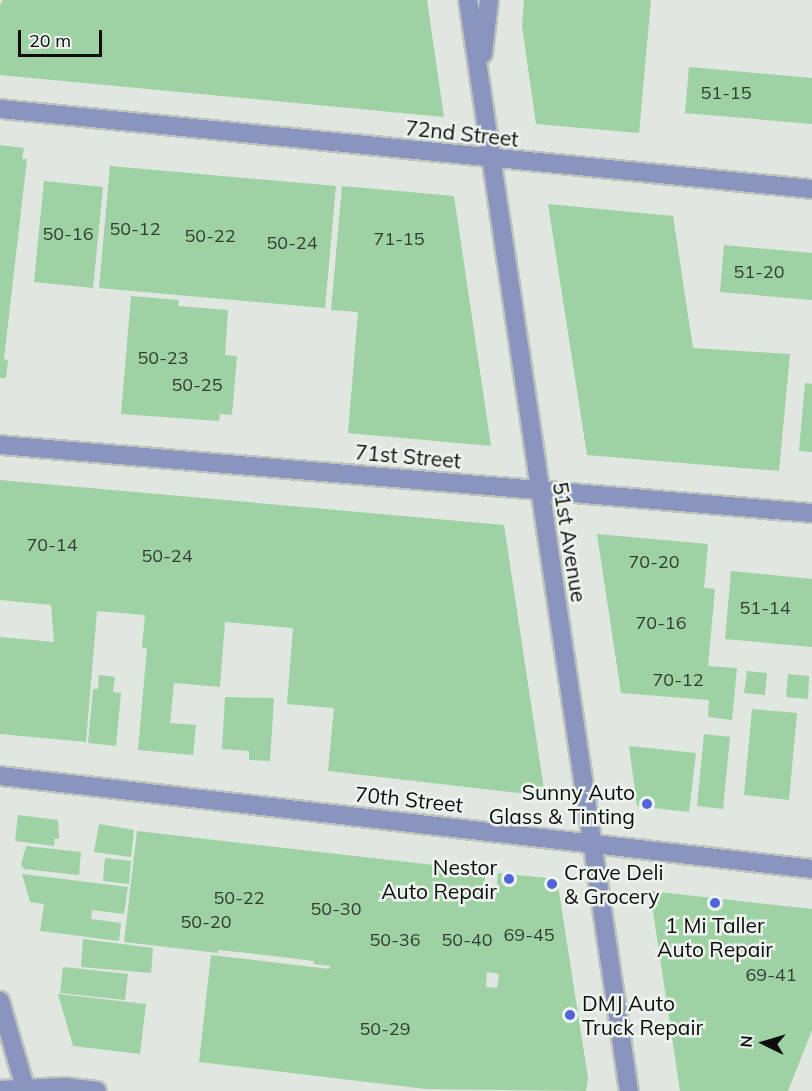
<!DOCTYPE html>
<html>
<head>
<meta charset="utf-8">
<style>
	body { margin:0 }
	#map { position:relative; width:812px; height:1091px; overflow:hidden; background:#e0e6e0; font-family:Mulish,sans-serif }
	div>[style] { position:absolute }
	.building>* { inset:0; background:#9ed1a3 }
	.roads { filter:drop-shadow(2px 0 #bec3be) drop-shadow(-2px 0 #bec3be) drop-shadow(0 2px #bec3be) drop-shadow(0 -2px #bec3be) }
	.minor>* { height:18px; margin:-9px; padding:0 9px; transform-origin:9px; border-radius:9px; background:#8995bf }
	.dots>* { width:16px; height:16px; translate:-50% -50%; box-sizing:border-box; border:3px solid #edf3ed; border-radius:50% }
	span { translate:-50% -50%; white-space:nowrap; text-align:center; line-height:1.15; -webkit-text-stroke:5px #edf3ed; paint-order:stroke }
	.number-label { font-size:18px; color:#313f32 }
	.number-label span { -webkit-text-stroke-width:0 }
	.street-label { font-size:21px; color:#0d0e0d }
	.poi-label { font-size:21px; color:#0d0e0d }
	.right { translate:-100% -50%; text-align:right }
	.left { translate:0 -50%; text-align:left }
	.north { position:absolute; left:734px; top:1013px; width:60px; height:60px; -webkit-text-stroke:4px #edf3ed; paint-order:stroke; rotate:275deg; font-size:16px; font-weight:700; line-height:24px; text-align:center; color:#0d0e0d }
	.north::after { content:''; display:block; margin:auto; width:21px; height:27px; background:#0d0e0d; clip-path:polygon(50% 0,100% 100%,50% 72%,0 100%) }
	.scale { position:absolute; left:18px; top:30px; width:84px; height:27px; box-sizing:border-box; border:3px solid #0d0e0d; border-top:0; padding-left:8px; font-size:18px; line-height:21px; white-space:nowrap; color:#0d0e0d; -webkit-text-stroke:4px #edf3ed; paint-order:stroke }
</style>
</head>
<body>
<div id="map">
	<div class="building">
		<i style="clip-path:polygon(3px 0,427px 0,444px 117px,0 75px,0 5px)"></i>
		<i style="clip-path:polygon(524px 0,651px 0,639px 133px,536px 124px,522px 26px)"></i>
		<i style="clip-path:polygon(689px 67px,812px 78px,812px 124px,685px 113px)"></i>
		<i style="clip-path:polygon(0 145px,24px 148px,22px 159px,27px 159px,4px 359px,8px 360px,6px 378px,0 378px)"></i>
		<i style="clip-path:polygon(110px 166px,336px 186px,325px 308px,99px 288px)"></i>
		<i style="clip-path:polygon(44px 181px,103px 187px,93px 288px,34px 282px)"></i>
		<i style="clip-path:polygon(342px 186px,454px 196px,491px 446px,348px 433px,358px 312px,331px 310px)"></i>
		<i style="clip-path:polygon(548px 204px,673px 216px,693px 348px,790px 354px,779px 471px,587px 455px)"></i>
		<i style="clip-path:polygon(724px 245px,812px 253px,812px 300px,720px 292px)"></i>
		<i style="clip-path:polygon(131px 296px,179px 300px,178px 306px,228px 310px,225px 355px,237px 356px,232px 415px,220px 414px,219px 421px,121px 414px)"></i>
		<i style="clip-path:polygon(805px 383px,812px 384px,812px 452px,799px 451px)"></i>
		<i style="clip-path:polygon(0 480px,504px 525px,545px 796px,328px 771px,334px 708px,287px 704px,293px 628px,225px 622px,220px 687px,174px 683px,170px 723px,196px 725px,193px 755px,138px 750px,147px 648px,142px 648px,145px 615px,97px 611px,86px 742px,0 734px,0 637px,54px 642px,51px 605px,0 600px)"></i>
		<i style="clip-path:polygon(597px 534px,708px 544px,704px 588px,715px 589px,708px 666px,737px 668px,732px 720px,708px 717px,709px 700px,621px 693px)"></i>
		<i style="clip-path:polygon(731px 571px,812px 579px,812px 647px,725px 639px)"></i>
		<i style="clip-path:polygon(747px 671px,767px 673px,765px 695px,744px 693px)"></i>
		<i style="clip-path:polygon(788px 674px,809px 676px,808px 699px,786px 697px)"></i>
		<i style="clip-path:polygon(99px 675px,115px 677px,113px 692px,121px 693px,116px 746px,88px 743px,93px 689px,98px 689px)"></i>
		<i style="clip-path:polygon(225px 697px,274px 698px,270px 761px,249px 760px,249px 751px,222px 749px)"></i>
		<i style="clip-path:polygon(752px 709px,797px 713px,789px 800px,744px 795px)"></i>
		<i style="clip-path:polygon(704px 734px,730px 737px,723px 809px,697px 806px)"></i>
		<i style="clip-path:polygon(629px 746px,696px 753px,689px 812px,637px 806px)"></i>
		<i style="clip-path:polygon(18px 815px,58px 820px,59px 839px,55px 838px,54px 846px,15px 841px)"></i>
		<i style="clip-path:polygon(99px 824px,134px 830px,131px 857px,94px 852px)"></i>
		<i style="clip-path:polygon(evenodd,137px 831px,486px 871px,483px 896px,496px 898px,498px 873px,557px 879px,588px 1078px,586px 1091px,426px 1089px,199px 1062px,211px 955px,329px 969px,330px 966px,314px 964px,314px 961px,248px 953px,218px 950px,218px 953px,124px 942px,137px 831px,487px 972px,499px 974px,497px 988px,486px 987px,487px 972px)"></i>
		<i style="clip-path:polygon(26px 846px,81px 852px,79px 875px,24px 869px,21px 865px)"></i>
		<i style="clip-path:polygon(105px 858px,131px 861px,129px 884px,103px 881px)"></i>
		<i style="clip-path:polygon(22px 874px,128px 887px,124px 914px,92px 910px,91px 919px,121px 923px,119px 941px,40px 931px,44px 904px,30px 902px)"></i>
		<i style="clip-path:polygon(650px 891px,812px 909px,812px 1030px,788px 1091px,680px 1091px)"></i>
		<i style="clip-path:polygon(83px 939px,153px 948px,151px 973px,81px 967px)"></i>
		<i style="clip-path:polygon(63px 967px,128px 974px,125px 1000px,60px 993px)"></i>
		<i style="clip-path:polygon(58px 994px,146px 1004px,140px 1054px,73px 1046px)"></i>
	</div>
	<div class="roads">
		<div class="minor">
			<i style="left:468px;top:0;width:1103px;rotate:81.61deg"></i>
			<i style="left:483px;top:54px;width:54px;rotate:-83.7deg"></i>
			<i style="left:0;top:109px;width:816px;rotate:5.63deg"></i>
			<i style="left:0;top:445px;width:815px;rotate:4.79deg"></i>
			<i style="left:0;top:776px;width:817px;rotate:6.53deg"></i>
			<i style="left:0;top:1001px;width:94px;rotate:73.9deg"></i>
			<i style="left:0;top:1090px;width:65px;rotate:-2.6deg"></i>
			<i style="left:65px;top:1087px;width:32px;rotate:7deg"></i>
		</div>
	</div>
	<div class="dots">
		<i style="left:647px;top:804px;background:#5264da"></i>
		<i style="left:509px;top:879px;background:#5264da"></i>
		<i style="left:552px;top:884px;background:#5264da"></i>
		<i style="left:715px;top:903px;background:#5264da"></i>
		<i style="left:570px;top:1015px;background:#5264da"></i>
	</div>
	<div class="number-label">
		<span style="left:726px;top:93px">51-15</span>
		<span style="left:135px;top:229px">50-12</span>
		<span style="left:68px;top:234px">50-16</span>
		<span style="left:210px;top:236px">50-22</span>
		<span style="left:399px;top:239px">71-15</span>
		<span style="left:292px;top:243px">50-24</span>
		<span style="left:759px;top:272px">51-20</span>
		<span style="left:163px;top:358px">50-23</span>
		<span style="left:197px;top:385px">50-25</span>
		<span style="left:52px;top:545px">70-14</span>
		<span style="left:167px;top:556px">50-24</span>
		<span style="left:654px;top:562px">70-20</span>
		<span style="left:765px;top:608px">51-14</span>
		<span style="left:661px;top:623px">70-16</span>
		<span style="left:678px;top:680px">70-12</span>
		<span style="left:239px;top:898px">50-22</span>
		<span style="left:336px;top:909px">50-30</span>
		<span style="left:206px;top:922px">50-20</span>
		<span style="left:529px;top:935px">69-45</span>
		<span style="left:395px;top:940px">50-36</span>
		<span style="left:467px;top:940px">50-40</span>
		<span style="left:771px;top:975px">69-41</span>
		<span style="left:385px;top:1029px">50-29</span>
	</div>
	<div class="street-label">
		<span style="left:462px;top:133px;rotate:6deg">72nd Street</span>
		<span style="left:408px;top:456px;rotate:5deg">71st Street</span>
		<span style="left:570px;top:542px;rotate:81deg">51st Avenue</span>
		<span style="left:409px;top:799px;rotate:6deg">70th Street</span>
	</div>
	<div class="poi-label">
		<span class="right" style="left:635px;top:804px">Sunny Auto<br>Glass &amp; Tinting</span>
		<span class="right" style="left:497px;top:879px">Nestor<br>Auto Repair</span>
		<span class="left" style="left:564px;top:884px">Crave Deli<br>&amp; Grocery</span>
		<span style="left:715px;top:937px">1 Mi Taller<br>Auto Repair</span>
		<span class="left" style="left:582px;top:1015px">DMJ Auto<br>Truck Repair</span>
	</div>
	<div class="north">N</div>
	<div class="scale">20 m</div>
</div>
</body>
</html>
